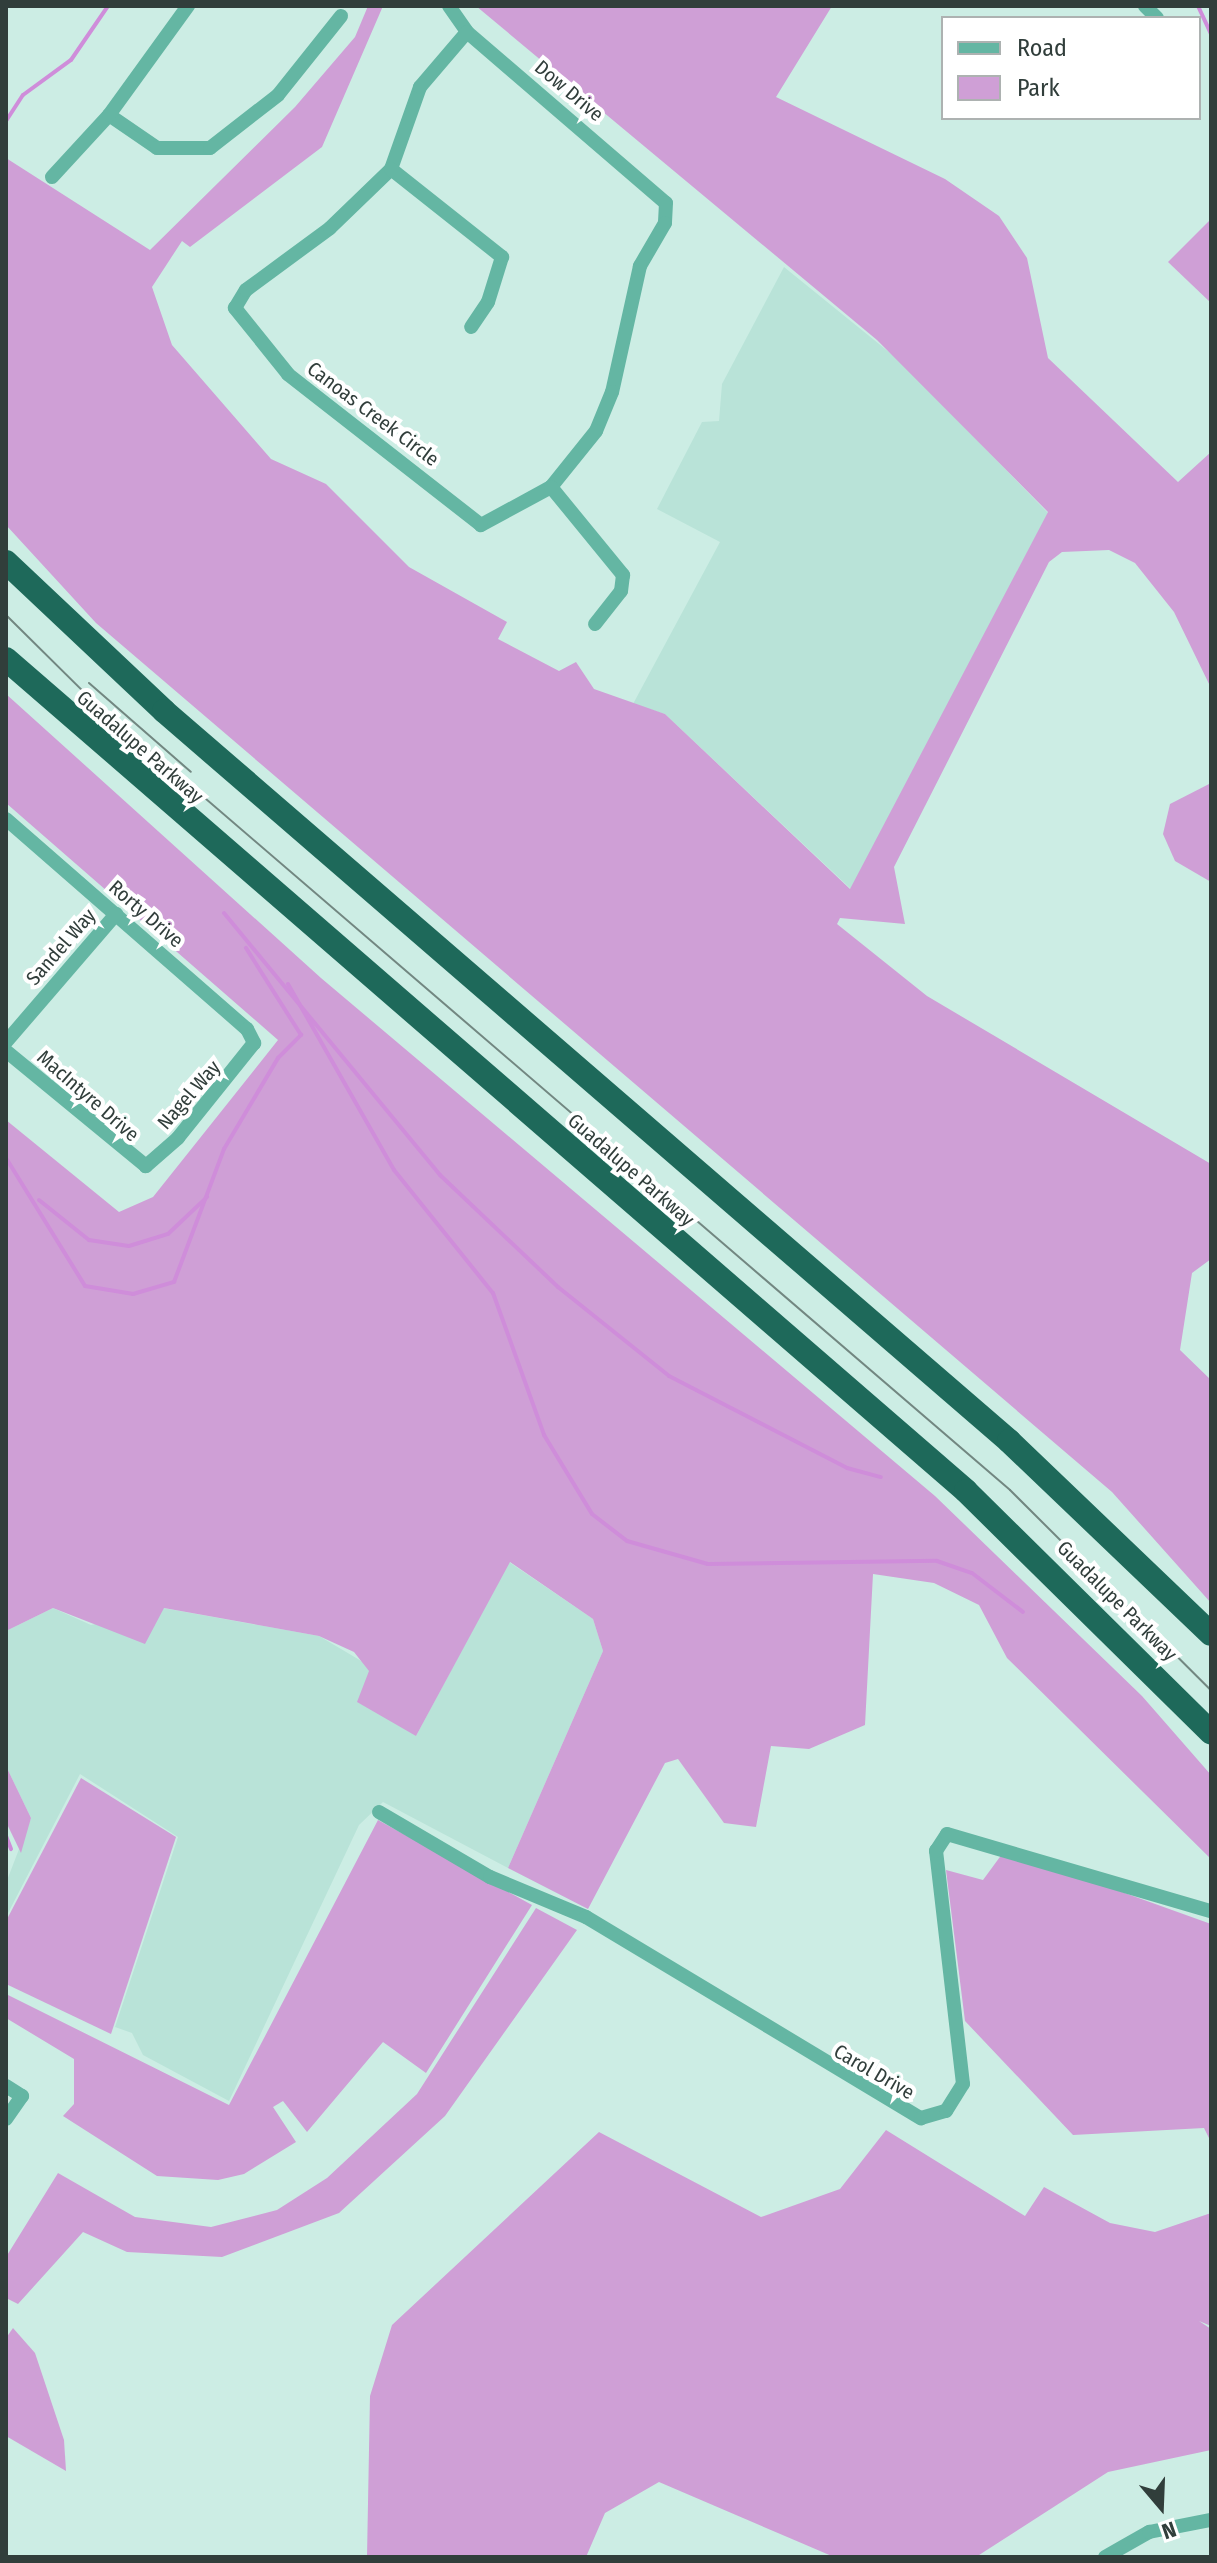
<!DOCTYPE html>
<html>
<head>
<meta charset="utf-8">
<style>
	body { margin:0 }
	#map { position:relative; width:1217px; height:2563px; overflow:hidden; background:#ccede4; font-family:"Fira Sans Condensed",sans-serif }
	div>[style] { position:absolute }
	.built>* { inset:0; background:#b9e3d8 }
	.green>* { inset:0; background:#cf9fd6 }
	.stream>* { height:4px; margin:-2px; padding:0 2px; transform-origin:2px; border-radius:2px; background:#cf8dda }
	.minor>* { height:14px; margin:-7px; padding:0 7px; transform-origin:7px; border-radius:7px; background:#64b6a3 }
	.motorway>* { height:24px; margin:-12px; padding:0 12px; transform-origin:12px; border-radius:12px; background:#1e695a }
	.tram>* { height:2px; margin:-1px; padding:0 1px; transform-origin:1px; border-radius:1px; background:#728781 }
	span { translate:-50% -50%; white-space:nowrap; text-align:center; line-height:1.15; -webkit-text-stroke:8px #fff; paint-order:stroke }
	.street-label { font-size:20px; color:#313e3b }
	.frame { position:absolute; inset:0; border:8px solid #313e3b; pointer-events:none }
	.legend { position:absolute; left:941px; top:16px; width:260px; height:104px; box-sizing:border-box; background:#fff; border:2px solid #adb2b1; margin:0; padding:10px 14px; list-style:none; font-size:24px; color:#313e3b }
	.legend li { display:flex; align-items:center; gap:16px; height:40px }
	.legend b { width:40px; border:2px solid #adb2b1 }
	.north { position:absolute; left:1121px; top:2467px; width:80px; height:80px; -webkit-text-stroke:6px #fff; paint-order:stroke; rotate:161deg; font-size:22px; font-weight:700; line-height:32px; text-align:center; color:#313e3b }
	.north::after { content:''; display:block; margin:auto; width:28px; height:36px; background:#313e3b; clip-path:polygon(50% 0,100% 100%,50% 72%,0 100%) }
</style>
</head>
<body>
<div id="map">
	<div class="built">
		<i style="clip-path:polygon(784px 267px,900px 361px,1048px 513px,851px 889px,665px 714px,633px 704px,720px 542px,657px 509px,702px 422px,719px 421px,722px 384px)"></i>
		<i style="clip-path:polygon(509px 1562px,593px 1619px,603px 1651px,508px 1868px,383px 1802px,359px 1825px,229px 2101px,143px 2055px,132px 2033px,115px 2027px,178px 1837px,80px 1774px,6px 1917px,6px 1883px,31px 1818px,6px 1766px,6px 1631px,53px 1608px,91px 1625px,163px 1608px,319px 1636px,363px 1662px,416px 1736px)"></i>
	</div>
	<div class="green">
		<i style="clip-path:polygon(368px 6px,383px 6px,322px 147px,190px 247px,182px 241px,152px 287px,172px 345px,271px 459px,326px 484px,409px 567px,507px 622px,498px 639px,559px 671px,576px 662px,594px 689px,665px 714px,850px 889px,1048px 512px,877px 340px,476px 6px,832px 6px,776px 97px,945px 179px,999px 216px,1027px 258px,1048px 358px,1178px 482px,1211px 452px,1211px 688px,1174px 612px,1135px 563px,1109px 550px,1062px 552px,1049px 562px,894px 867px,905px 924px,840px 918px,837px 924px,927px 996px,1211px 1164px,1211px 1259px,1192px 1273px,1180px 1350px,1211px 1380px,1211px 1603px,1112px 1492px,96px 623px,6px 525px,6px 158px,150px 250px,295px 107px,355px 37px)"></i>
		<i style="clip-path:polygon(1211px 219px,1211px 303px,1168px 262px)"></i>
		<i style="clip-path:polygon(6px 694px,321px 978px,935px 1496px,1142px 1696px,1211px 1775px,1211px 1859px,1007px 1658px,979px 1605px,934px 1583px,873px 1574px,865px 1725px,809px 1749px,771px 1746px,756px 1827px,724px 1823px,678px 1759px,665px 1763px,588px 1909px,508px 1868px,603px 1651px,593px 1619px,510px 1562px,416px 1736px,357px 1702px,369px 1671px,354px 1652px,319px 1636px,164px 1608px,145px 1644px,53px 1608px,6px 1631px,6px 1120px,119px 1212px,153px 1197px,278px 1040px,6px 803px)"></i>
		<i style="clip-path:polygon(1211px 783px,1211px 882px,1175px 861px,1163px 834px,1170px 804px)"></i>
		<i style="clip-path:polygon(6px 1766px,31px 1818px,21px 1853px,6px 1822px)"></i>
		<i style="clip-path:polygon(81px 1778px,176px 1837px,111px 2034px,6px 1984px,6px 1921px)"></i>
		<i style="clip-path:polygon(378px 1820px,532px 1905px,426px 2073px,383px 2042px,307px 2132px,283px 2101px,273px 2107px,296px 2142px,244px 2174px,218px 2180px,157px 2176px,63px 2116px,74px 2104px,74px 2059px,6px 2018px,6px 1994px,229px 2105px)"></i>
		<i style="clip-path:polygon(1005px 1850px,1211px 1924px,1211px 2142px,1204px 2128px,1073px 2135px,965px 2021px,946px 1870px,983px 1880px)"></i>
		<i style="clip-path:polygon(536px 1908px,577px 1930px,445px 2116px,339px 2213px,222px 2257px,127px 2252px,83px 2232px,18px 2304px,6px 2298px,6px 2257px,58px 2173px,135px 2217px,211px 2227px,277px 2210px,327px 2178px,417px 2094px)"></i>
		<i style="clip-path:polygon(886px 2130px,1025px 2216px,1044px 2187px,1110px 2223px,1155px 2232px,1211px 2213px,1211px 2326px,1199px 2321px,1211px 2329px,1211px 2450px,1108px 2472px,976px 2557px,834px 2557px,659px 2482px,605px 2513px,586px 2557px,367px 2557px,370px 2396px,392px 2325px,599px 2132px,761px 2217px,840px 2189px)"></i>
		<i style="clip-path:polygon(13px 2328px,35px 2353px,64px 2440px,66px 2471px,6px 2436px,6px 2338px)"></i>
	</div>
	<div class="stream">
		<i style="left:1198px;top:6px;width:31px;rotate:65deg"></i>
		<i style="left:6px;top:121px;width:31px;rotate:-57deg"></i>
		<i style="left:23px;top:95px;width:59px;rotate:-36.1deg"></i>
		<i style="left:71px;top:60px;width:65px;rotate:-55.6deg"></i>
		<i style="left:224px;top:913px;width:340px;rotate:50.5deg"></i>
		<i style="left:440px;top:1175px;width:163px;rotate:43.5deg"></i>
		<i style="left:558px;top:1287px;width:142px;rotate:38.7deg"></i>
		<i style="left:669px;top:1376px;width:200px;rotate:27.3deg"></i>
		<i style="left:847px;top:1468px;width:35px;rotate:15deg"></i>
		<i style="left:288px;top:984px;width:214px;rotate:60.3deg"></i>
		<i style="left:394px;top:1170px;width:158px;rotate:51.2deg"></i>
		<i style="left:493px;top:1293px;width:151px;rotate:70.2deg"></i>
		<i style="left:544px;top:1435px;width:92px;rotate:58.7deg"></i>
		<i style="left:592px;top:1514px;width:44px;rotate:37.6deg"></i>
		<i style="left:627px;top:1541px;width:84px;rotate:15.9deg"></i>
		<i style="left:708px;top:1564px;width:229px;rotate:-0.8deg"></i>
		<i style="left:937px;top:1561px;width:37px;rotate:19deg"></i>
		<i style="left:972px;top:1573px;width:64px;rotate:37.4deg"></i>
		<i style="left:6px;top:1158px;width:150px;rotate:58.3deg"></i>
		<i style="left:85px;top:1286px;width:49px;rotate:9.5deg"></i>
		<i style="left:133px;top:1294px;width:43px;rotate:-16.3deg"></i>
		<i style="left:174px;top:1282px;width:142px;rotate:-69.4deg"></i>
		<i style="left:224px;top:1149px;width:106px;rotate:-59.3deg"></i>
		<i style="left:278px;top:1058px;width:33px;rotate:-45deg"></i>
		<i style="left:301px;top:1035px;width:103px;rotate:-122.3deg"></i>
		<i style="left:39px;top:1200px;width:64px;rotate:38.7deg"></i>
		<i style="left:89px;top:1240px;width:40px;rotate:8.5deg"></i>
		<i style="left:129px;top:1246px;width:41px;rotate:-17.1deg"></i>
		<i style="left:168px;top:1234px;width:54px;rotate:-43.5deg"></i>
		<i style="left:6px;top:1836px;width:14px;rotate:69deg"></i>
	</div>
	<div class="minor">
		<i style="left:449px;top:6px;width:32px;rotate:55deg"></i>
		<i style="left:467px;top:32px;width:262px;rotate:40.7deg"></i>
		<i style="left:666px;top:203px;width:20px;rotate:93deg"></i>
		<i style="left:665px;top:223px;width:50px;rotate:120.2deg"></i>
		<i style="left:640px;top:266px;width:129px;rotate:102.5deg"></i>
		<i style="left:612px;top:392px;width:42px;rotate:112.3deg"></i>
		<i style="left:596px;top:431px;width:72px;rotate:128.8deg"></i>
		<i style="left:551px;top:487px;width:80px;rotate:151.5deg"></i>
		<i style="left:481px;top:525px;width:245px;rotate:-142deg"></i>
		<i style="left:288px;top:374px;width:85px;rotate:-128.8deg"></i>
		<i style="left:235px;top:308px;width:21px;rotate:-59deg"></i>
		<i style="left:246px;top:290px;width:104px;rotate:-36.4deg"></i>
		<i style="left:330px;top:228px;width:85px;rotate:-44deg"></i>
		<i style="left:391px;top:169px;width:87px;rotate:-70.5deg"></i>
		<i style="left:420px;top:87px;width:72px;rotate:-49.5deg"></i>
		<i style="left:1145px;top:6px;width:17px;rotate:45deg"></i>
		<i style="left:109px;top:115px;width:58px;rotate:34.5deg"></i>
		<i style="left:157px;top:148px;width:53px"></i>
		<i style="left:210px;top:148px;width:86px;rotate:-37.9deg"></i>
		<i style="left:278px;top:95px;width:101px;rotate:-51.4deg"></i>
		<i style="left:391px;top:169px;width:142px;rotate:38.4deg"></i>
		<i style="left:502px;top:257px;width:47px;rotate:107.3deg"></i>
		<i style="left:488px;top:302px;width:30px;rotate:124deg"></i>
		<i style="left:52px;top:177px;width:84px;rotate:-47.4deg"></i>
		<i style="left:109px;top:115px;width:135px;rotate:-54.1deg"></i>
		<i style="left:551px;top:487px;width:114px;rotate:50.7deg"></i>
		<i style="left:623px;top:575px;width:16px;rotate:97deg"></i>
		<i style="left:621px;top:591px;width:42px;rotate:128.2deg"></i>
		<i style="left:6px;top:819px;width:320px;rotate:41.1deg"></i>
		<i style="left:247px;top:1029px;width:16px;rotate:63deg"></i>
		<i style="left:254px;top:1043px;width:122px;rotate:128.7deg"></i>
		<i style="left:178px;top:1138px;width:43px;rotate:138.8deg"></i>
		<i style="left:146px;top:1166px;width:181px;rotate:-140.6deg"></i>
		<i style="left:6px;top:1042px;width:169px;rotate:-49.3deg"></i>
		<i style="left:379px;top:1812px;width:129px;rotate:30.4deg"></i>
		<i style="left:490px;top:1877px;width:104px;rotate:22.6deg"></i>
		<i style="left:586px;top:1917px;width:391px;rotate:31deg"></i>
		<i style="left:921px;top:2118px;width:26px;rotate:-16deg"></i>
		<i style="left:946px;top:2111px;width:32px;rotate:-58deg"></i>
		<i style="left:963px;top:2084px;width:235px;rotate:-96.6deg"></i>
		<i style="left:936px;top:1851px;width:20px;rotate:-57deg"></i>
		<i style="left:947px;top:1834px;width:275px;rotate:16.3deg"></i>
		<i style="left:6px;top:2086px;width:19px;rotate:32deg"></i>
		<i style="left:22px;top:2096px;width:28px;rotate:125deg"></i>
		<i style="left:1105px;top:2557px;width:51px;rotate:-29.6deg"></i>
		<i style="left:1149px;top:2532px;width:63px;rotate:-11deg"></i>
	</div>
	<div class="motorway">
		<i style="left:6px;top:562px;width:217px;rotate:43.3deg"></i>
		<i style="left:164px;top:711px;width:1117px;rotate:40.82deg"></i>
		<i style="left:1009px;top:1441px;width:279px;rotate:43.7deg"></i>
		<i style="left:6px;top:659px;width:1270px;rotate:40.91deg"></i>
		<i style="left:966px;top:1491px;width:344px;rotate:44.6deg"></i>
	</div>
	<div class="tram">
		<i style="left:6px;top:615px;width:131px;rotate:44.7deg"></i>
		<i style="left:99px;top:707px;width:1201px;rotate:40.68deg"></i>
		<i style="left:1010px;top:1490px;width:284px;rotate:44.9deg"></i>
		<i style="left:89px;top:683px;width:135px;rotate:41.1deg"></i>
	</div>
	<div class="street-label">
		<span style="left:569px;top:91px;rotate:40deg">Dow Drive</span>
		<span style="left:373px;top:414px;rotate:37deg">Canoas Creek Circle</span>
		<span style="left:140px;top:747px;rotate:41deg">Guadalupe Parkway</span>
		<span style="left:146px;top:914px;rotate:41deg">Rorty Drive</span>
		<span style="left:61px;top:947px;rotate:-49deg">Sandel Way</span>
		<span style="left:189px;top:1095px;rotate:-49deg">Nagel Way</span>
		<span style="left:88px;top:1096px;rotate:41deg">MacIntyre Drive</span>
		<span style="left:631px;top:1170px;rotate:41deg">Guadalupe Parkway</span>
		<span style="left:1117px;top:1601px;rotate:45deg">Guadalupe Parkway</span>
		<span style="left:874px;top:2072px;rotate:30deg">Carol Drive</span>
	</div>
	<div class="frame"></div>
	<ul class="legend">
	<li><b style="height:10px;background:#64b6a3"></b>Road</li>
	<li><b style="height:22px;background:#cf9fd6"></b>Park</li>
	</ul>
	<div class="north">N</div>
</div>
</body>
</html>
